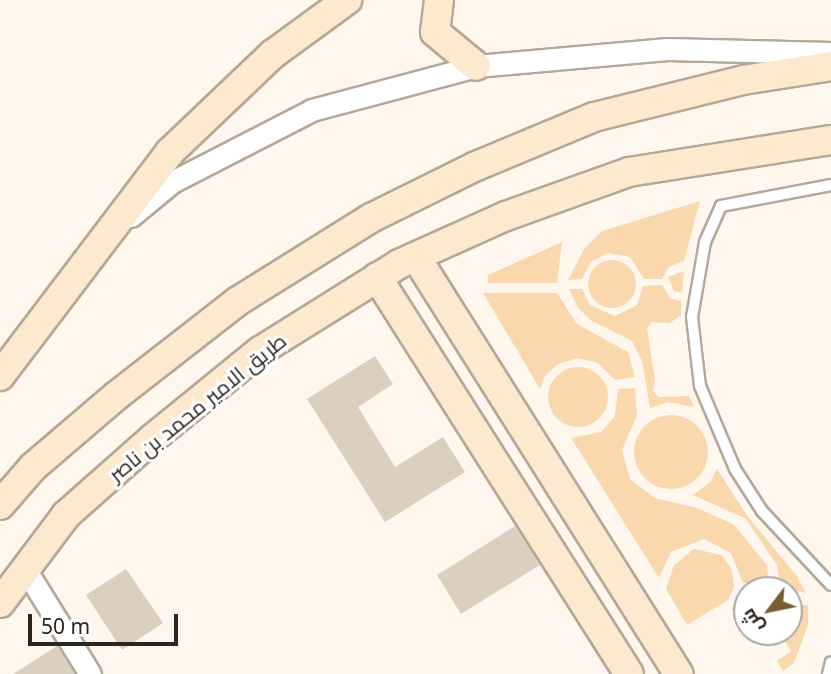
<!DOCTYPE html>
<html>
<head>
<meta charset="utf-8">
<style>
	body { margin:0 }
	#map { position:relative; width:831px; height:674px; overflow:hidden; background:#fff7ed; font-family:"Noto Sans",Cairo,sans-serif }
	div>[style] { position:absolute }
	.green>* { inset:0; background:#f9d8ad }
	.round { border-radius:50% }
	.building>* { inset:0; background:#dbcfbf }
	.roads { filter:drop-shadow(2px 0 #b4a899) drop-shadow(-2px 0 #b4a899) drop-shadow(0 2px #b4a899) drop-shadow(0 -2px #b4a899) }
	.lane>* { height:10px; margin:-5px; padding:0 5px; transform-origin:5px; border-radius:5px; background:#fff }
	.street>* { height:21px; margin:-10.5px; padding:0 10.5px; transform-origin:10.5px; border-radius:10.5px; background:#fff }
	.secondary>* { height:28px; margin:-14px; padding:0 14px; transform-origin:14px; border-radius:14px; background:#fce9ce }
	span { translate:-50% -50%; white-space:nowrap; text-align:center; line-height:1.15; -webkit-text-stroke:6px #fff; paint-order:stroke }
	.street-label { font-size:21px; color:#2a251f }
	.north { position:absolute; left:733px; top:576px; width:70px; height:70px; box-sizing:border-box; background:#fff; border:2px solid #aaa8a5; border-radius:50%; rotate:238deg; font-size:19px; font-weight:700; line-height:28px; text-align:center; color:#2a251f }
	.north::after { content:''; display:block; margin:auto; width:24px; height:32px; background:#7a5c30; clip-path:polygon(50% 0,100% 100%,50% 72%,0 100%) }
	.scale { position:absolute; left:28px; top:614px; width:150px; height:32px; box-sizing:border-box; border:4px solid #2a251f; border-top:0; padding-left:9px; font-size:21px; line-height:24px; white-space:nowrap; color:#2a251f; -webkit-text-stroke:5px #fff; paint-order:stroke }
</style>
</head>
<body>
<div id="map">
	<div class="green">
		<i style="clip-path:polygon(700px 201px,684px 261px,669px 267px,662px 279px,644px 279px,630px 257px,608px 253px,591px 262px,582px 279px,568px 280px,584px 249px,602px 231px)"></i>
		<i style="clip-path:polygon(562px 242px,557px 283px,488px 283px,488px 275px)"></i>
		<i class="round" style="left:588px;top:260px;width:48px;height:48px"></i>
		<i style="clip-path:polygon(684px 271px,682px 293px,674px 291px,668px 277px)"></i>
		<i style="clip-path:polygon(662px 285px,670px 298px,681px 301px,681px 315px,670px 323px,652px 322px,647px 329px,655px 380px,653px 391px,659px 397px,689px 396px,694px 407px,668px 402px,650px 408px,642px 361px,632px 341px,592px 321px,578px 308px,569px 289px,582px 289px,590px 305px,615px 316px,637px 305px,643px 286px)"></i>
		<i style="clip-path:polygon(483px 293px,557px 293px,577px 324px,628px 352px,635px 377px,615px 380px,598px 363px,578px 358px,558px 364px,545px 376px,540px 389px)"></i>
		<i class="round" style="left:548px;top:367px;width:60px;height:60px"></i>
		<i style="clip-path:polygon(635px 388px,637px 416px,622px 450px,630px 479px,655px 498px,697px 508px,733px 524px,767px 565px,769px 587px,743px 583px,731px 553px,704px 539px,671px 552px,659px 578px,571px 438px,601px 432px,615px 416px,618px 389px)"></i>
		<i class="round" style="left:634px;top:415px;width:74px;height:74px"></i>
		<i style="clip-path:polygon(717px 469px,748px 517px,797px 576px,806px 593px,780px 588px,777px 565px,746px 519px,693px 495px,710px 482px)"></i>
		<i style="clip-path:polygon(694px 549px,722px 555px,732px 570px,734px 587px,728px 600px,687px 625px,666px 589px,674px 565px)"></i>
		<i style="clip-path:polygon(742px 593px,747px 594px,745px 629px,732px 609px)"></i>
		<i style="clip-path:polygon(789px 604px,808px 605px,808px 625px,794px 663px,783px 671px,777px 661px,791px 651px,779px 632px,789px 632px)"></i>
	</div>
	<div class="building">
		<i style="clip-path:polygon(375px 356px,393px 384px,358px 407px,395px 467px,443px 437px,465px 472px,385px 522px,307px 399px)"></i>
		<i style="clip-path:polygon(515px 526px,540px 565px,461px 614px,437px 575px)"></i>
		<i style="clip-path:polygon(126px 569px,163px 623px,122px 650px,86px 595px)"></i>
		<i style="clip-path:polygon(57px 646px,75px 674px,13px 674px)"></i>
	</div>
	<div class="roads">
		<div class="lane">
			<i style="left:831px;top:185px;width:112px;rotate:169.2deg"></i>
			<i style="left:721px;top:206px;width:39px;rotate:114deg"></i>
			<i style="left:705px;top:242px;width:76px;rotate:99.8deg"></i>
			<i style="left:692px;top:317px;width:69px;rotate:83.4deg"></i>
			<i style="left:700px;top:386px;width:90px;rotate:67.1deg"></i>
			<i style="left:735px;top:469px;width:50px;rotate:57.3deg"></i>
			<i style="left:762px;top:511px;width:101px;rotate:47deg"></i>
			<i style="left:828px;top:674px;width:12px;rotate:-76deg"></i>
		</div>
		<div class="street">
			<i style="left:131px;top:216px;width:53px;rotate:-39.7deg"></i>
			<i style="left:172px;top:182px;width:157px;rotate:-27.2deg"></i>
			<i style="left:312px;top:110px;width:170px;rotate:-15deg"></i>
			<i style="left:476px;top:66px;width:192px;rotate:-5.1deg"></i>
			<i style="left:667px;top:49px;width:164px;rotate:1.4deg"></i>
			<i style="left:25px;top:569px;width:123px;rotate:58.2deg"></i>
		</div>
		<div class="secondary">
			<i style="left:439px;top:0;width:32px;rotate:97deg"></i>
			<i style="left:435px;top:32px;width:53px;rotate:39.7deg"></i>
			<i style="left:416px;top:257px;width:493px;rotate:57.8deg"></i>
			<i style="left:377px;top:277px;width:470px;rotate:57.6deg"></i>
			<i style="left:0;top:376px;width:281px;rotate:-52.8deg"></i>
			<i style="left:170px;top:152px;width:142px;rotate:-43.6deg"></i>
			<i style="left:273px;top:54px;width:92px;rotate:-36.1deg"></i>
			<i style="left:0;top:505px;width:50px;rotate:-49deg"></i>
			<i style="left:33px;top:467px;width:109px;rotate:-40.5deg"></i>
			<i style="left:116px;top:396px;width:155px;rotate:-37.9deg"></i>
			<i style="left:238px;top:301px;width:157px;rotate:-32deg"></i>
			<i style="left:371px;top:218px;width:115px;rotate:-26.3deg"></i>
			<i style="left:474px;top:167px;width:130px;rotate:-22.6deg"></i>
			<i style="left:594px;top:117px;width:154px;rotate:-13.9deg"></i>
			<i style="left:743px;top:80px;width:89px;rotate:-9deg"></i>
			<i style="left:0;top:603px;width:110px;rotate:-53.1deg"></i>
			<i style="left:66px;top:515px;width:116px;rotate:-41.5deg"></i>
			<i style="left:153px;top:438px;width:138px;rotate:-39.1deg"></i>
			<i style="left:260px;top:351px;width:164px;rotate:-32deg"></i>
			<i style="left:399px;top:264px;width:117px;rotate:-24.2deg"></i>
			<i style="left:506px;top:216px;width:131px;rotate:-19.7deg"></i>
			<i style="left:629px;top:172px;width:205px;rotate:-9deg"></i>
		</div>
	</div>
	<div class="street-label">
		<span style="left:197px;top:407px;rotate:-39deg">طريق الامير محمد بن ناصر</span>
	</div>
	<div class="north">ش</div>
	<div class="scale">50 m</div>
</div>
</body>
</html>
